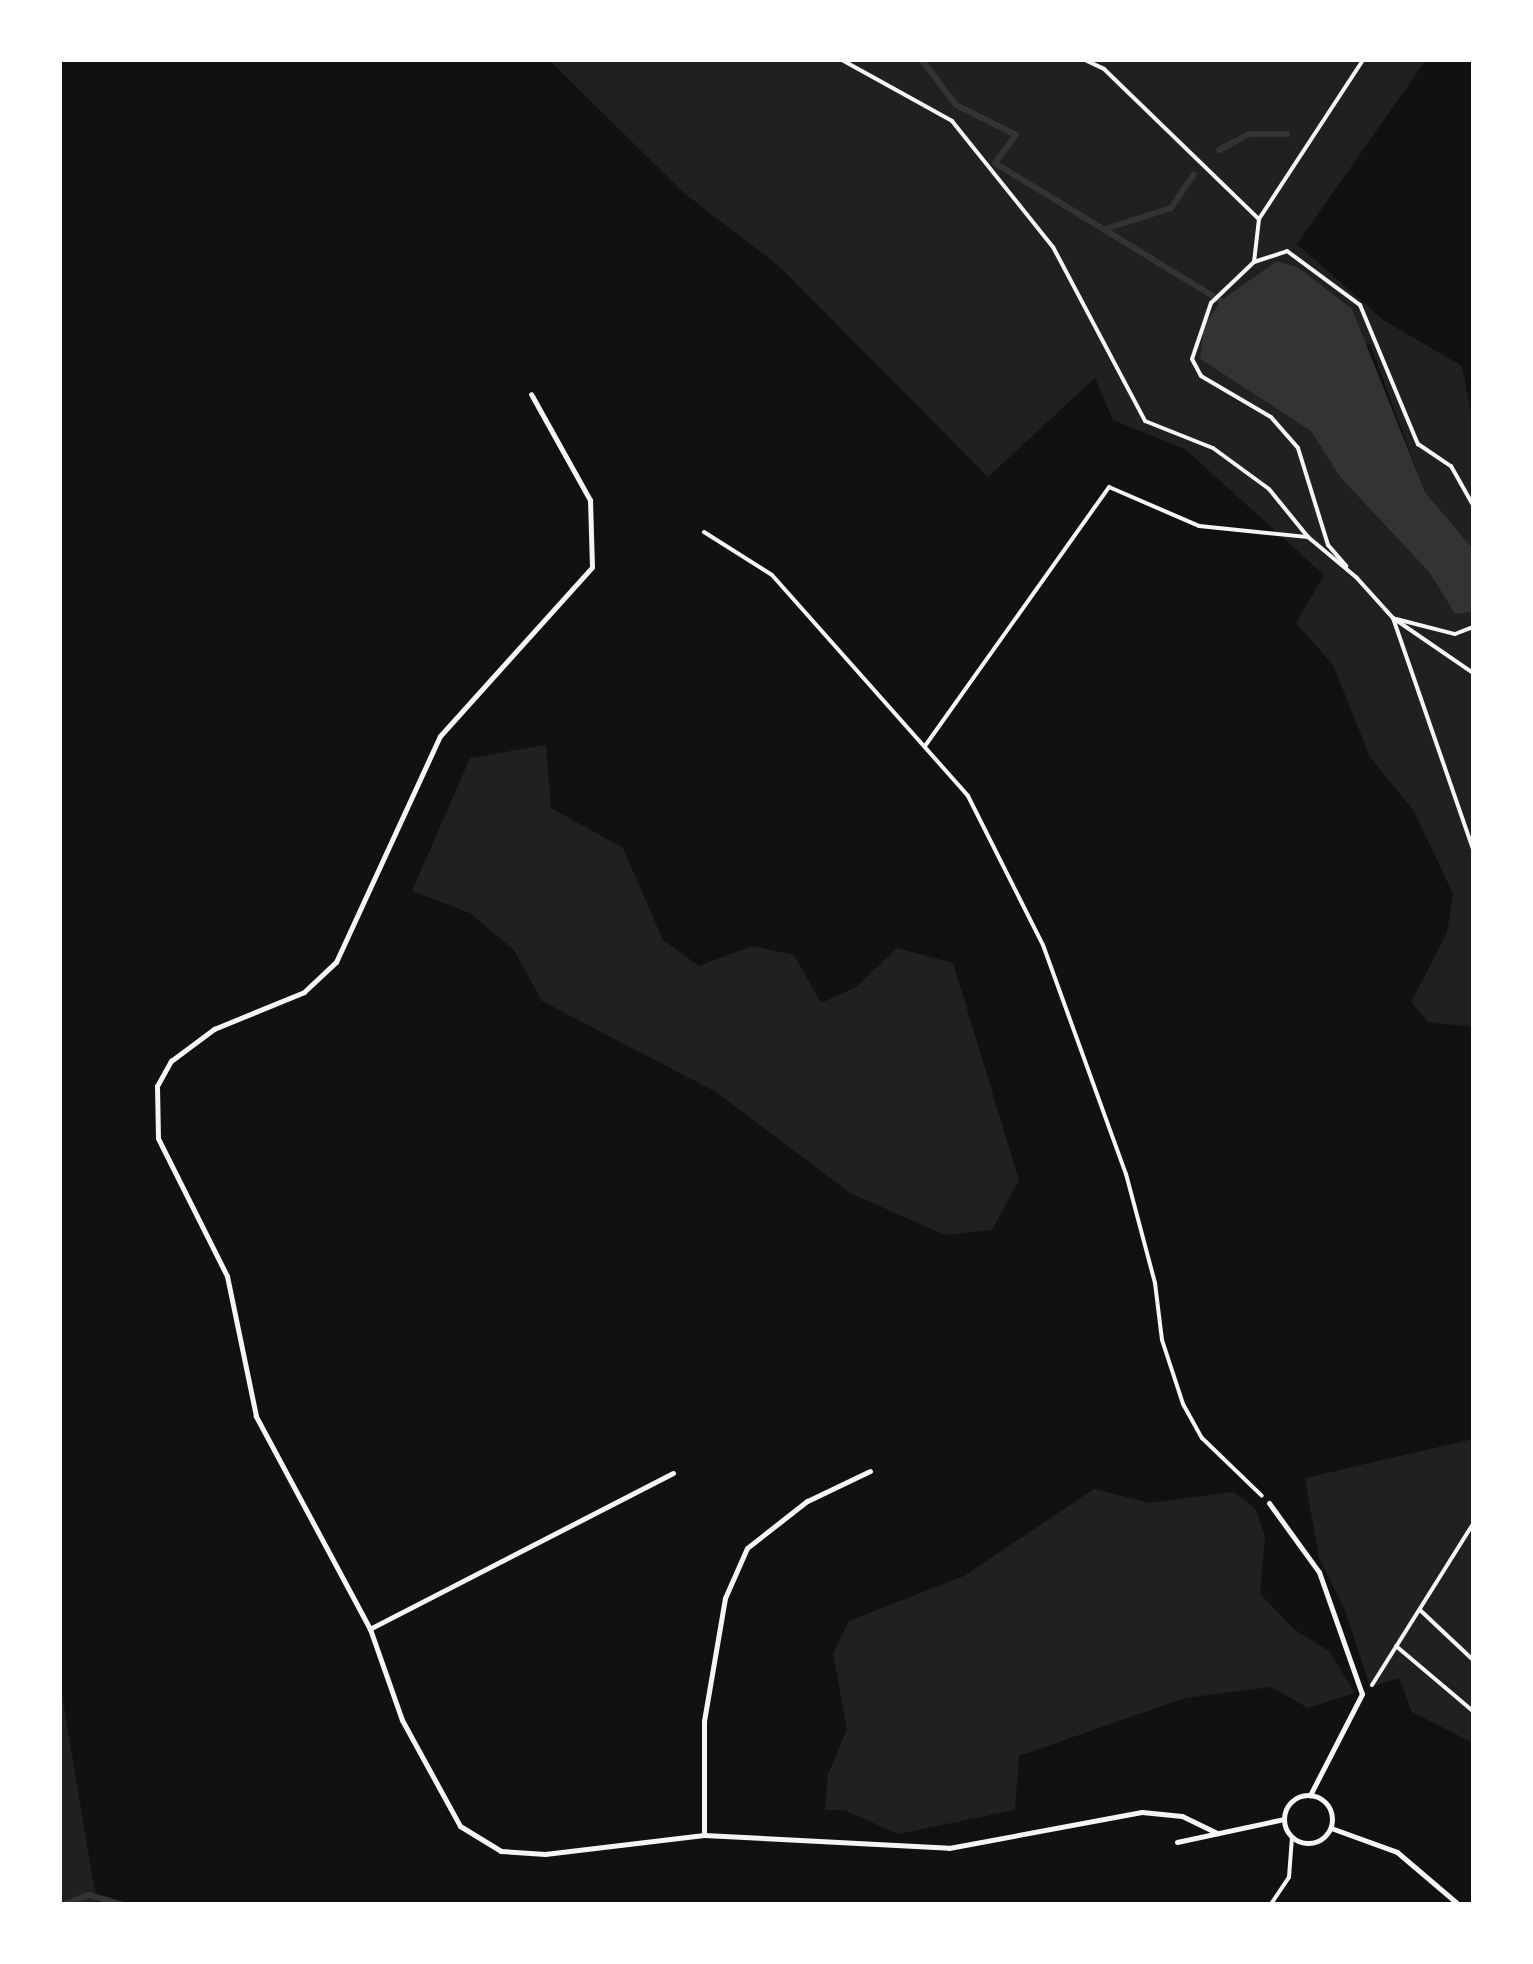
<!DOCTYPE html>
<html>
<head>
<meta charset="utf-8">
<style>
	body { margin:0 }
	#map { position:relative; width:1533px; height:1964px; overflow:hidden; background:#111; font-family:"Sofia Sans Condensed",sans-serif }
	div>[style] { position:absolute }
	.green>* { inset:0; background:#202020 }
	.water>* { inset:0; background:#333 }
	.stream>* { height:6px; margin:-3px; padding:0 3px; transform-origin:3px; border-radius:3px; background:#333 }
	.path>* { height:4px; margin:-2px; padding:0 2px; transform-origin:2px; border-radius:2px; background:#f5f5f5 }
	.service>* { height:5px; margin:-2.5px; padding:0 2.5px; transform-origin:2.5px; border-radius:2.5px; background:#f5f5f5 }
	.service>.ring { margin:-2.5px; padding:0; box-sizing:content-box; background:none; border:5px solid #f5f5f5; border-radius:50% }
	span { translate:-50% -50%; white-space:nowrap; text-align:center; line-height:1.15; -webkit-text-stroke:10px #fff; paint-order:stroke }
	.frame { position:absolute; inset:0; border:62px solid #fff; pointer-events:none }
</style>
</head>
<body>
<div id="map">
	<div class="green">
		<i style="clip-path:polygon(549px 60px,1426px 60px,1297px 244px,1383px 320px,1462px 366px,1473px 421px,1473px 549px,1425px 492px,1370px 344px,1200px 359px,1311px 431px,1340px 477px,1429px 572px,1455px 614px,1473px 612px,1473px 1027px,1428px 1022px,1411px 1002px,1447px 933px,1453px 894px,1414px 811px,1370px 757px,1333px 665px,1296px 623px,1324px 575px,1185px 449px,1113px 420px,1095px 378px,988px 477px,780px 267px,684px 193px)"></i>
		<i style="clip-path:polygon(546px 745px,551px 808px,623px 848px,663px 940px,699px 966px,752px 946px,794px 955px,821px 1003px,856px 987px,897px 948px,953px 963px,1019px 1180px,992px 1230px,945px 1235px,850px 1193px,716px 1092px,542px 1001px,514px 950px,470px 913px,412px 891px,470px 758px)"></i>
		<i style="clip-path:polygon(1473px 1439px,1473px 1743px,1412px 1712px,1399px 1678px,1370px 1687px,1345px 1610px,1319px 1558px,1305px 1478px)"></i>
		<i style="clip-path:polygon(1094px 1489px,1150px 1503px,1232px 1492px,1244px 1499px,1256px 1510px,1265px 1537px,1260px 1594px,1295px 1630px,1329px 1651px,1355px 1693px,1308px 1708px,1271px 1687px,1185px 1698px,1019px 1756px,1015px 1810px,898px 1834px,844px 1810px,825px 1810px,828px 1774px,847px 1729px,833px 1654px,849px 1621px,964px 1576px)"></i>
		<i style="clip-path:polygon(60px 1682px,97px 1904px,60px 1904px)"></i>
	</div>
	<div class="water">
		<i style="clip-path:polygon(1277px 261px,1299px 268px,1352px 309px,1425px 492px,1473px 549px,1473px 612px,1455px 614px,1429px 572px,1340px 477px,1311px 431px,1200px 359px,1204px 325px,1222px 300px)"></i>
	</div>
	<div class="stream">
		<i style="left:922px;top:60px;width:56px;rotate:52.9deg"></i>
		<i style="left:956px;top:105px;width:67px;rotate:26.6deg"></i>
		<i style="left:1016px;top:135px;width:35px;rotate:127deg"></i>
		<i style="left:995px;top:163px;width:271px;rotate:31.4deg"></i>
		<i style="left:1219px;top:150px;width:34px;rotate:-28deg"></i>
		<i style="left:1249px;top:134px;width:38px"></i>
		<i style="left:1105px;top:229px;width:69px;rotate:-17.7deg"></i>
		<i style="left:1171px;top:208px;width:40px;rotate:-56deg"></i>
		<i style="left:65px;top:1904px;width:26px;rotate:-21deg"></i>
		<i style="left:89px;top:1895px;width:33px;rotate:16deg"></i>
	</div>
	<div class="path">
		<i style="left:842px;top:60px;width:126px;rotate:29deg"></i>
		<i style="left:952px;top:121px;width:161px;rotate:51.3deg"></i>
		<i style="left:1053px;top:247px;width:197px;rotate:62.1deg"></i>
		<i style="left:1145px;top:421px;width:73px;rotate:21.7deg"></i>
		<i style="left:1213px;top:448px;width:69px;rotate:36.2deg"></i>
		<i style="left:1269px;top:489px;width:62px;rotate:50.9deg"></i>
		<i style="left:1308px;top:537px;width:64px;rotate:39.9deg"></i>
		<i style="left:1085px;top:60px;width:21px;rotate:25deg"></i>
		<i style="left:1104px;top:69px;width:216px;rotate:44.1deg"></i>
		<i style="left:1259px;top:219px;width:43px;rotate:96.6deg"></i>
		<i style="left:1254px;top:262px;width:35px;rotate:-18deg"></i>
		<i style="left:1287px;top:251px;width:91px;rotate:36.5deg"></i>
		<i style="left:1360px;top:305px;width:151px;rotate:67.4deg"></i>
		<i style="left:1418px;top:444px;width:40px;rotate:34deg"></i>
		<i style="left:1451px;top:466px;width:45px;rotate:60.6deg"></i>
		<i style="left:1259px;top:219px;width:190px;rotate:-56.8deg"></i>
		<i style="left:1254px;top:262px;width:59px;rotate:136.4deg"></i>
		<i style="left:1211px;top:303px;width:59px;rotate:108.7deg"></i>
		<i style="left:1192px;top:359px;width:19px;rotate:62deg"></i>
		<i style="left:1201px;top:376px;width:81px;rotate:30.4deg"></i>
		<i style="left:1271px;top:417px;width:41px;rotate:48.9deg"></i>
		<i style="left:1298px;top:448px;width:102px;rotate:72.8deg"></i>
		<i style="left:1328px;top:545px;width:28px;rotate:49deg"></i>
		<i style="left:704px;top:532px;width:80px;rotate:32.3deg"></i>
		<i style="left:772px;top:575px;width:295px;rotate:48.4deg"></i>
		<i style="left:968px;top:796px;width:167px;rotate:63.3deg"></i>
		<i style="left:1043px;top:945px;width:244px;rotate:70.1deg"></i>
		<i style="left:1126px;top:1174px;width:113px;rotate:75.1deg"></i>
		<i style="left:1155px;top:1283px;width:57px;rotate:83deg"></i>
		<i style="left:1162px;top:1340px;width:67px;rotate:71.8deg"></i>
		<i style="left:1183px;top:1404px;width:39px;rotate:61deg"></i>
		<i style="left:1202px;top:1438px;width:83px;rotate:44deg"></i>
		<i style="left:1356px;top:577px;width:55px;rotate:47.9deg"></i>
		<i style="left:1393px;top:618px;width:97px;rotate:34.5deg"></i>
		<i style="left:1393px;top:618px;width:244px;rotate:70.9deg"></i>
		<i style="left:1396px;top:619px;width:61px;rotate:14.3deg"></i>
		<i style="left:1455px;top:634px;width:19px;rotate:-21deg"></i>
		<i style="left:925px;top:746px;width:318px;rotate:-54.6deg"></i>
		<i style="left:1109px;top:487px;width:98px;rotate:23.4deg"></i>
		<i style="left:1199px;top:526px;width:110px;rotate:5.8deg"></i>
		<i style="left:1420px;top:1610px;width:73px;rotate:43.3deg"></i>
		<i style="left:1396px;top:1646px;width:101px;rotate:40.2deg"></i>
		<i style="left:1372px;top:1685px;width:190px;rotate:-57.9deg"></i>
		<i style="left:1271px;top:1904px;width:32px;rotate:-56deg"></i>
		<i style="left:1289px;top:1877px;width:40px;rotate:-85.7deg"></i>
	</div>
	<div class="service">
		<i style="left:870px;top:1471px;width:70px;rotate:154.5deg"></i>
		<i style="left:807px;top:1501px;width:76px;rotate:141.9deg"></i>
		<i style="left:747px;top:1548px;width:55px;rotate:113.7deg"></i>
		<i style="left:725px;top:1598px;width:125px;rotate:99.7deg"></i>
		<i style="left:704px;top:1721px;width:114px;rotate:90deg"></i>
		<i style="left:704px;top:1835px;width:245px;rotate:3deg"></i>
		<i style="left:949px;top:1848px;width:196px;rotate:-10.6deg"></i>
		<i style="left:1142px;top:1812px;width:40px;rotate:5.7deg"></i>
		<i style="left:1182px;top:1816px;width:39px;rotate:26deg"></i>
		<i style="left:673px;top:1473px;width:341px;rotate:152.8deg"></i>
		<i style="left:370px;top:1629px;width:96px;rotate:70.6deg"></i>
		<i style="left:402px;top:1720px;width:121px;rotate:61.3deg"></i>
		<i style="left:460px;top:1826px;width:48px;rotate:31.4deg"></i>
		<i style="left:501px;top:1851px;width:44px;rotate:3.9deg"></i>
		<i style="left:545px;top:1854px;width:160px;rotate:-6.8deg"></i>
		<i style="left:1269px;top:1503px;width:85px;rotate:54.1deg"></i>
		<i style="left:1319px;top:1572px;width:129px;rotate:70.6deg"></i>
		<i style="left:1362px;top:1694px;width:114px;rotate:117.2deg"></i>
		<i style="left:370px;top:1629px;width:242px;rotate:-118.2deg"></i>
		<i style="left:256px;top:1416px;width:143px;rotate:-101.7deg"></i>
		<i style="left:227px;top:1276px;width:154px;rotate:-116.6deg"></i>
		<i style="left:158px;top:1138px;width:52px;rotate:-91.1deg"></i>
		<i style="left:157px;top:1086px;width:29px;rotate:-61deg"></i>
		<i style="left:171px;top:1061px;width:54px;rotate:-36.7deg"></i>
		<i style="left:214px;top:1029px;width:97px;rotate:-22.3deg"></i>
		<i style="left:304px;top:992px;width:44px;rotate:-43.2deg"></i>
		<i style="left:336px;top:962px;width:249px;rotate:-65.3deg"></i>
		<i style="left:440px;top:736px;width:227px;rotate:-48deg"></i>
		<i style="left:592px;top:567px;width:67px;rotate:-91.7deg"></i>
		<i style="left:590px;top:500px;width:121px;rotate:-119.1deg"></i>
		<i class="ring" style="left:1284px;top:1795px;width:43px;height:43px"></i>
		<i style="left:1331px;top:1828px;width:70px;rotate:20deg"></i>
		<i style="left:1397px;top:1852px;width:80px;rotate:40.4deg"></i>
		<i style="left:1177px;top:1842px;width:109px;rotate:-12.1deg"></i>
	</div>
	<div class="frame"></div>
</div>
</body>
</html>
